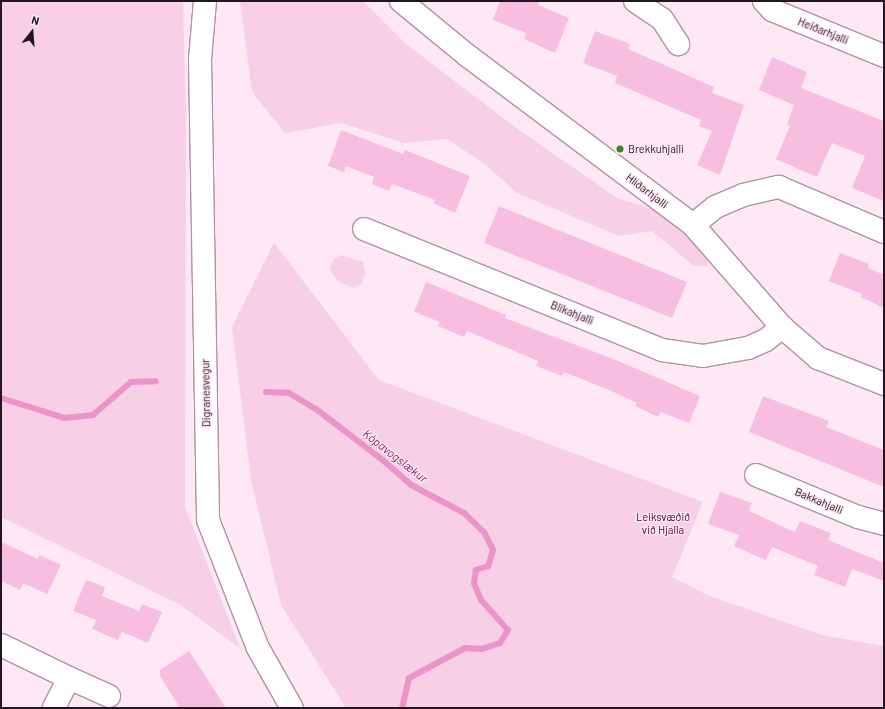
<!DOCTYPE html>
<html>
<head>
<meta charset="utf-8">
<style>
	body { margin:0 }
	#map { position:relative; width:885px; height:709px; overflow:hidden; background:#fee8f4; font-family:Barlow,sans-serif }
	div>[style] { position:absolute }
	.green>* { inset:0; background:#f7cfe6 }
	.stream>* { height:6px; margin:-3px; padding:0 3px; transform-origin:3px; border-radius:3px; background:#ed93cb }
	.building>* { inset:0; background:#f7bee0 }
	.roads { filter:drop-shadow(1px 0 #b191a4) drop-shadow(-1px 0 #b191a4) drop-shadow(0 1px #b191a4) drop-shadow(0 -1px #b191a4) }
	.street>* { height:22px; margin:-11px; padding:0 11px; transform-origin:11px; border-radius:11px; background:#fff }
	.secondary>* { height:22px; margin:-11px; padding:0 11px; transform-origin:11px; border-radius:11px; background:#fff }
	.dots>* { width:11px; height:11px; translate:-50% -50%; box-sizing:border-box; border:2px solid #fee8f4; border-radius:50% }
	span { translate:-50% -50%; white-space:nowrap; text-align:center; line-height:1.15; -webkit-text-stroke:3px #fee8f4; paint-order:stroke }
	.street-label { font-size:11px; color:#23161e }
	.poi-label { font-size:11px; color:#23161e }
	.left { translate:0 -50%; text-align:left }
	.park-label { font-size:11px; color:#52003c }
	.water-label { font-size:12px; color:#8b236c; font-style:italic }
	.frame { position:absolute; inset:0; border:2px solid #23161e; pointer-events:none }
	.north { position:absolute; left:12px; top:12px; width:40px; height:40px; -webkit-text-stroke:3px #fee8f4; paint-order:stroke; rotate:17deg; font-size:11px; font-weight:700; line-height:16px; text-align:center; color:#23161e }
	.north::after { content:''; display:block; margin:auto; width:14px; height:18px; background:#23161e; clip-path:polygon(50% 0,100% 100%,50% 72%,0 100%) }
</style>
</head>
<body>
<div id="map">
	<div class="green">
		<i style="clip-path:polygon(1px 1px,183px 1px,186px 115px,185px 507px,240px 648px,179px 604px,1px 517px)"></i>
		<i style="clip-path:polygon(240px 1px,363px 1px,406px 44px,515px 127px,617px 198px,662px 212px,708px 257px,707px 266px,694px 266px,652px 231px,619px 236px,517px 193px,485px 164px,447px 139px,404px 143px,341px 123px,285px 133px,252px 92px)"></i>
		<i style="clip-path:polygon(274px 243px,379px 380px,703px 502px,672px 577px,707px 595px,822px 635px,884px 646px,884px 708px,346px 708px,281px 605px,251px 480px,232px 327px)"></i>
		<i style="clip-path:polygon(341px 255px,363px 262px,366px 273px,361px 284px,353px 288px,337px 281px,330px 269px,334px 259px)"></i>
	</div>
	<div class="stream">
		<i style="left:266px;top:392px;width:23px;rotate:2deg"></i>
		<i style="left:289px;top:393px;width:31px;rotate:31deg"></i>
		<i style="left:316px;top:409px;width:87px;rotate:37.5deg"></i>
		<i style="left:385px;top:462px;width:35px;rotate:41deg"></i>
		<i style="left:411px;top:485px;width:60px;rotate:27.8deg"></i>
		<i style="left:464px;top:513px;width:28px;rotate:44deg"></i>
		<i style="left:484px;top:532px;width:20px;rotate:63deg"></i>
		<i style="left:493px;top:550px;width:17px;rotate:107deg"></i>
		<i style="left:488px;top:566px;width:13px;rotate:162deg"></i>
		<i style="left:476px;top:570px;width:13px;rotate:99deg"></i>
		<i style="left:474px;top:583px;width:18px;rotate:68deg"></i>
		<i style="left:481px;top:600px;width:40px;rotate:48deg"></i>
		<i style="left:508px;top:630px;width:15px;rotate:122deg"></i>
		<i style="left:500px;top:643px;width:19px;rotate:162deg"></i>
		<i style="left:482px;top:649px;width:17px;rotate:-177deg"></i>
		<i style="left:465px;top:648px;width:64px;rotate:151.8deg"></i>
		<i style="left:409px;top:678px;width:31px;rotate:103deg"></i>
		<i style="left:1px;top:398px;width:67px;rotate:17.4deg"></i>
		<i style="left:65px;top:418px;width:28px;rotate:-6deg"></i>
		<i style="left:93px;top:415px;width:50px;rotate:-41deg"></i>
		<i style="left:131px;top:382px;width:25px;rotate:-2deg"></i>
	</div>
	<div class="building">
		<i style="clip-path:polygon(500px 1px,539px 1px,538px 5px,569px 18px,555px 53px,524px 39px,526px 33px,493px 20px)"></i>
		<i style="clip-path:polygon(595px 31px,630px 44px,628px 49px,714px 87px,712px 93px,744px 105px,720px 175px,697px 165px,712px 131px,699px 126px,701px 120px,615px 83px,617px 76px,583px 63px)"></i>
		<i style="clip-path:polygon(772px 57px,807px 72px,801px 88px,884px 121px,884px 201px,852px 188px,865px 156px,832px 143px,817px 177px,776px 159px,790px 126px,787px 124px,794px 105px,759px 90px)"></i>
		<i style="clip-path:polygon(341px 130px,403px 154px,405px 150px,470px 176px,455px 213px,433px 203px,435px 200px,392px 184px,389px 191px,372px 184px,374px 177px,346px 166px,344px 172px,328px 166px)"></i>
		<i style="clip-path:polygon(499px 206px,687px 282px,672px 318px,484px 243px)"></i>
		<i style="clip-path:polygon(840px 253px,869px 264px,868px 268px,884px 275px,884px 308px,861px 297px,862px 294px,829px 281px)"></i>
		<i style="clip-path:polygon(426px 282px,506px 315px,505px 318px,616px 360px,700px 396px,689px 423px,661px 412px,658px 417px,635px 406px,637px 403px,609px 390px,564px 372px,562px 376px,536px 366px,538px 361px,467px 331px,464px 337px,438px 326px,440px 322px,414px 312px)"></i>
		<i style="clip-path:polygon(763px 396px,829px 421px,826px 427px,884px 450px,884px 487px,749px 432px)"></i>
		<i style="clip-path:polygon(720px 492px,752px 503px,749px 511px,795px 532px,800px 521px,831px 533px,828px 540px,884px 563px,884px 581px,852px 569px,845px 587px,814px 575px,818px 566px,772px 547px,766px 560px,734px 546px,739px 535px,708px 524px)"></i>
		<i style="clip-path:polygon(1px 542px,38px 559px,40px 555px,61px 565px,47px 594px,23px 583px,20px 590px,1px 581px)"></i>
		<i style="clip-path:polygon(86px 580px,105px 587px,102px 596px,139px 611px,142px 604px,162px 612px,148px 643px,122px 632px,118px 640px,92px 629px,96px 620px,73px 611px)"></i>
		<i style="clip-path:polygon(189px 651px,226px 708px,180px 708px,160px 676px,160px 670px)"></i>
	</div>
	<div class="roads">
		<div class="street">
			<i style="left:635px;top:1px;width:32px;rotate:34deg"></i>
			<i style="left:662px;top:19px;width:30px;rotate:57deg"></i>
			<i style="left:764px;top:1px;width:12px;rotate:48deg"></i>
			<i style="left:772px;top:10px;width:121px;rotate:22.3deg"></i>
			<i style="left:693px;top:225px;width:28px;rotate:-39deg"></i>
			<i style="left:715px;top:207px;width:30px;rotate:-23deg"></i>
			<i style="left:743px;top:195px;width:37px;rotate:-13deg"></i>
			<i style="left:779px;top:187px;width:114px;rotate:23.2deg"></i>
			<i style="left:364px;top:229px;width:322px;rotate:22.1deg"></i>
			<i style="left:662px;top:350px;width:41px;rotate:8.3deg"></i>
			<i style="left:703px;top:356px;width:46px;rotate:-10.1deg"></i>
			<i style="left:748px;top:348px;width:20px;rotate:-24deg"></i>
			<i style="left:766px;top:340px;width:21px;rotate:-39deg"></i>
			<i style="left:756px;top:475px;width:110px;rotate:22.4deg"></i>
			<i style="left:858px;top:517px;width:27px;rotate:15deg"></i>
			<i style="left:1px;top:645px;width:76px;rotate:25.9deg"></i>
			<i style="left:69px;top:678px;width:34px;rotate:117deg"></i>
			<i style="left:69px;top:678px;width:44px;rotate:24.2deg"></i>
		</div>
		<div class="secondary">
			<i style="left:205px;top:1px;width:58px;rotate:94.9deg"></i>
			<i style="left:200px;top:59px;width:461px;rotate:89deg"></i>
			<i style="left:208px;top:520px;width:137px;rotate:68.7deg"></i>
			<i style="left:258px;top:648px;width:69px;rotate:60.5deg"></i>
			<i style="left:401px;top:1px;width:87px;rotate:39.4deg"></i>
			<i style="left:468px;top:56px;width:281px;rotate:36.9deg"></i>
			<i style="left:693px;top:225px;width:135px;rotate:48.9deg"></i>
			<i style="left:782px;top:327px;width:48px;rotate:40.7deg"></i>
			<i style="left:818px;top:358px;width:71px;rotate:21.5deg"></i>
		</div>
	</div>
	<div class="dots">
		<i style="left:620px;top:149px;background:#408325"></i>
	</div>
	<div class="street-label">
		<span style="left:823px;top:31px;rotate:22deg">Heiðarhjalli</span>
		<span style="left:647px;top:191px;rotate:37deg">Hlíðarhjalli</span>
		<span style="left:572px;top:313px;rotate:22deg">Blikahjalli</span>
		<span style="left:206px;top:393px;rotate:-91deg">Digranesvegur</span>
		<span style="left:819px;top:501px;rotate:23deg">Bakkahjalli</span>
	</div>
	<div class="poi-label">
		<span class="left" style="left:628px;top:149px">Brekkuhjalli</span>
	</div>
	<div class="park-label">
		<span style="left:663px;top:524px">Leiksvæðið<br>við Hjalla</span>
	</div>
	<div class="water-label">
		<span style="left:395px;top:456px;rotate:38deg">Kópavogslækur</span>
	</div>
	<div class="frame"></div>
	<div class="north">N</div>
</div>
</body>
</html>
